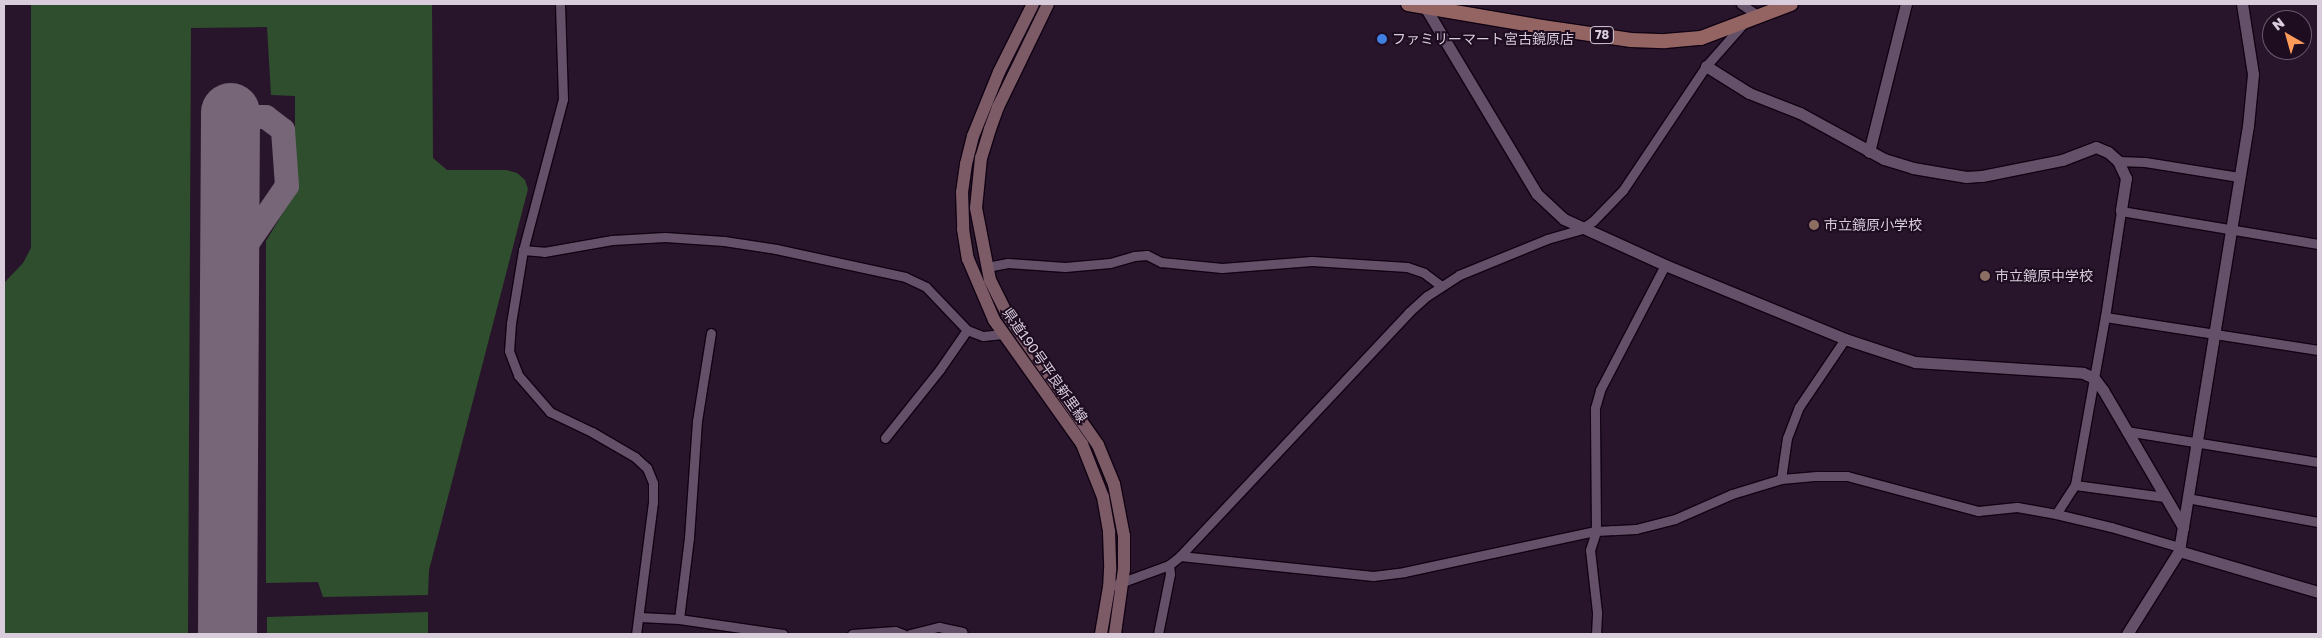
<!DOCTYPE html>
<html>
<head>
<meta charset="utf-8">
<style>
	body { margin:0 }
	#map { position:relative; width:2322px; height:638px; overflow:hidden; background:#28152b; font-family:"Golos Text","Noto Sans JP",sans-serif }
	div>[style] { position:absolute }
	.green>* { inset:0; background:#2f4e2d }
	.taxiway>* { height:24px; margin:-12px; padding:0 12px; transform-origin:12px; border-radius:12px; background:#766678 }
	.runway>* { height:59px; margin:-29.5px; padding:0 29.5px; transform-origin:29.5px; border-radius:29.5px; background:#766678 }
	.roads { filter:drop-shadow(1px 0 #100213) drop-shadow(-1px 0 #100213) drop-shadow(0 1px #100213) drop-shadow(0 -1px #100213) }
	.minor>* { height:9px; margin:-4.5px; padding:0 4.5px; transform-origin:4.5px; border-radius:4.5px; background:#65506a }
	.tertiary>* { height:11px; margin:-5.5px; padding:0 5.5px; transform-origin:5.5px; border-radius:5.5px; background:#65506a }
	.secondary>* { height:12px; margin:-6px; padding:0 6px; transform-origin:6px; border-radius:6px; background:#7c5a66 }
	.primary>* { height:14px; margin:-7px; padding:0 7px; transform-origin:7px; border-radius:7px; background:#946462 }
	.dots>* { width:14px; height:14px; translate:-50% -50%; box-sizing:border-box; border:2px solid #1e0c21; border-radius:50% }
	span { translate:-50% -50%; white-space:nowrap; text-align:center; line-height:1.15; -webkit-text-stroke:4px #1e0c21; paint-order:stroke }
	.shield-label span { padding:1px 4px; background:#1e0c21; border:1px solid; border-radius:4px; -webkit-text-stroke-width:0 }
	.shield-label { font-size:12px; color:#d9cddc; font-weight:700 }
	.poi-label { font-size:14px; color:#d9cddc }
	.left { translate:0 -50%; text-align:left }
	.street-label { font-size:14px; color:#d9cddc }
	.frame { position:absolute; inset:0; border:5px solid #d9cddc; pointer-events:none }
	.north { position:absolute; left:2262px; top:10px; width:50px; height:50px; box-sizing:border-box; background:#1e0c21; border:1px solid #69596c; border-radius:50%; rotate:322deg; font-size:14px; font-weight:700; line-height:20px; text-align:center; color:#d9cddc }
	.north::after { content:''; display:block; margin:auto; width:18px; height:22px; background:#ff9b5a; clip-path:polygon(50% 0,100% 100%,50% 72%,0 100%) }
</style>
</head>
<body>
<div id="map">
	<div class="green">
		<i style="clip-path:polygon(31px 4px,432px 4px,433px 158px,447px 170px,506px 170px,517px 173px,525px 180px,528px 189px,429px 570px,428px 595px,323px 597px,318px 582px,266px 583px,266px 241px,295px 193px,295px 96px,271px 95px,267px 27px,191px 28px,188px 634px,4px 634px,4px 283px,23px 263px,31px 248px)"></i>
		<i style="clip-path:polygon(428px 612px,428px 634px,267px 634px,267px 617px)"></i>
	</div>
	<div class="taxiway">
		<i style="left:229px;top:270px;width:102px;rotate:-55.4deg"></i>
		<i style="left:287px;top:186px;width:56px;rotate:-94.1deg"></i>
		<i style="left:283px;top:130px;width:21px;rotate:-143deg"></i>
		<i style="left:266px;top:117px;width:17px;rotate:180deg"></i>
		<i style="left:249px;top:117px;width:28px;rotate:136deg"></i>
	</div>
	<div class="runway">
		<i style="left:227px;top:634px;width:522px;rotate:-89.67deg"></i>
	</div>
	<div class="roads">
		<div class="minor">
			<i style="left:560px;top:4px;width:95px;rotate:88.2deg"></i>
			<i style="left:563px;top:99px;width:156px;rotate:104.8deg"></i>
			<i style="left:523px;top:250px;width:74px;rotate:99.3deg"></i>
			<i style="left:511px;top:323px;width:28px;rotate:94deg"></i>
			<i style="left:509px;top:351px;width:26px;rotate:69deg"></i>
			<i style="left:518px;top:375px;width:49px;rotate:49.1deg"></i>
			<i style="left:550px;top:412px;width:47px;rotate:25.5deg"></i>
			<i style="left:592px;top:432px;width:50px;rotate:30.2deg"></i>
			<i style="left:635px;top:457px;width:16px;rotate:43deg"></i>
			<i style="left:647px;top:468px;width:16px;rotate:68deg"></i>
			<i style="left:653px;top:483px;width:19px;rotate:90deg"></i>
			<i style="left:653px;top:502px;width:133px;rotate:97.3deg"></i>
			<i style="left:1741px;top:4px;width:22px;rotate:34deg"></i>
			<i style="left:2118px;top:161px;width:27px;rotate:2deg"></i>
			<i style="left:2145px;top:162px;width:95px;rotate:9.1deg"></i>
			<i style="left:523px;top:250px;width:21px;rotate:5deg"></i>
			<i style="left:544px;top:252px;width:69px;rotate:-10deg"></i>
			<i style="left:612px;top:240px;width:53px;rotate:-3.2deg"></i>
			<i style="left:665px;top:237px;width:59px;rotate:3.9deg"></i>
			<i style="left:724px;top:241px;width:53px;rotate:8.7deg"></i>
			<i style="left:776px;top:249px;width:132px;rotate:12.2deg"></i>
			<i style="left:905px;top:277px;width:23px;rotate:25deg"></i>
			<i style="left:926px;top:287px;width:59px;rotate:46.4deg"></i>
			<i style="left:967px;top:330px;width:17px;rotate:21deg"></i>
			<i style="left:983px;top:336px;width:20px;rotate:-6deg"></i>
			<i style="left:987px;top:267px;width:21px;rotate:-11deg"></i>
			<i style="left:1008px;top:263px;width:57px;rotate:4deg"></i>
			<i style="left:1065px;top:267px;width:45px;rotate:-5.1deg"></i>
			<i style="left:1110px;top:263px;width:25px;rotate:-16deg"></i>
			<i style="left:1134px;top:256px;width:13px;rotate:-4deg"></i>
			<i style="left:1147px;top:255px;width:16px;rotate:27deg"></i>
			<i style="left:1161px;top:262px;width:61px;rotate:5.6deg"></i>
			<i style="left:1222px;top:268px;width:90px;rotate:-4.4deg"></i>
			<i style="left:1312px;top:261px;width:95px;rotate:3.6deg"></i>
			<i style="left:1407px;top:267px;width:18px;rotate:19deg"></i>
			<i style="left:1424px;top:273px;width:21px;rotate:37deg"></i>
			<i style="left:2105px;top:317px;width:216px;rotate:8.8deg"></i>
			<i style="left:2126px;top:431px;width:194px;rotate:9.2deg"></i>
			<i style="left:885px;top:438px;width:88px;rotate:-51.4deg"></i>
			<i style="left:940px;top:369px;width:47px;rotate:-55.3deg"></i>
			<i style="left:1781px;top:479px;width:41px;rotate:-81.7deg"></i>
			<i style="left:1787px;top:438px;width:33px;rotate:-69deg"></i>
			<i style="left:1799px;top:407px;width:82px;rotate:-55.9deg"></i>
			<i style="left:2075px;top:485px;width:90px;rotate:7.7deg"></i>
			<i style="left:2187px;top:498px;width:133px;rotate:10.4deg"></i>
			<i style="left:2056px;top:514px;width:35px;rotate:-57deg"></i>
			<i style="left:2075px;top:485px;width:171px;rotate:-79.9deg"></i>
			<i style="left:2105px;top:317px;width:107px;rotate:-81.4deg"></i>
			<i style="left:2121px;top:211px;width:200px;rotate:9.5deg"></i>
			<i style="left:1180px;top:556px;width:194px;rotate:5.9deg"></i>
			<i style="left:1373px;top:576px;width:31px;rotate:-7deg"></i>
			<i style="left:1404px;top:572px;width:196px;rotate:-12.1deg"></i>
			<i style="left:1596px;top:531px;width:40px;rotate:-2.9deg"></i>
			<i style="left:1636px;top:529px;width:40px;rotate:-14.4deg"></i>
			<i style="left:1675px;top:519px;width:62px;rotate:-23.7deg"></i>
			<i style="left:1732px;top:494px;width:51px;rotate:-17deg"></i>
			<i style="left:1781px;top:479px;width:36px;rotate:-5deg"></i>
			<i style="left:1817px;top:476px;width:30px"></i>
			<i style="left:1847px;top:476px;width:136px;rotate:15deg"></i>
			<i style="left:1978px;top:511px;width:39px;rotate:-6deg"></i>
			<i style="left:2017px;top:507px;width:40px;rotate:10deg"></i>
			<i style="left:2056px;top:514px;width:57px;rotate:13.3deg"></i>
			<i style="left:2111px;top:527px;width:71px;rotate:16.4deg"></i>
			<i style="left:1109px;top:587px;width:64px;rotate:-20.1deg"></i>
			<i style="left:1169px;top:565px;width:14px;rotate:-39deg"></i>
			<i style="left:1180px;top:556px;width:335px;rotate:-46.8deg"></i>
			<i style="left:1409px;top:312px;width:24px;rotate:-42deg"></i>
			<i style="left:1427px;top:296px;width:38px;rotate:-33deg"></i>
			<i style="left:1459px;top:275px;width:95px;rotate:-22.2deg"></i>
			<i style="left:1547px;top:239px;width:35px;rotate:-16deg"></i>
			<i style="left:1581px;top:229px;width:14px;rotate:-34deg"></i>
			<i style="left:1593px;top:221px;width:43px;rotate:-45.9deg"></i>
			<i style="left:1623px;top:190px;width:149px;rotate:-56.2deg"></i>
			<i style="left:1706px;top:66px;width:56px;rotate:-48.6deg"></i>
			<i style="left:640px;top:617px;width:39px;rotate:3deg"></i>
			<i style="left:679px;top:619px;width:105px;rotate:8.2deg"></i>
			<i style="left:679px;top:619px;width:82px;rotate:-83deg"></i>
			<i style="left:689px;top:538px;width:117px;rotate:-86.1deg"></i>
			<i style="left:697px;top:421px;width:89px;rotate:-81deg"></i>
			<i style="left:852px;top:634px;width:43px;rotate:-4deg"></i>
			<i style="left:895px;top:631px;width:9px;rotate:21deg"></i>
			<i style="left:910px;top:634px;width:30px;rotate:-14deg"></i>
			<i style="left:939px;top:627px;width:24px;rotate:12deg"></i>
			<i style="left:1158px;top:634px;width:61px;rotate:-78.7deg"></i>
			<i style="left:1170px;top:574px;width:9px;rotate:-96deg"></i>
			<i style="left:1596px;top:634px;width:22px;rotate:-87deg"></i>
			<i style="left:1597px;top:612px;width:62px;rotate:-96.4deg"></i>
			<i style="left:1590px;top:550px;width:20px;rotate:-72deg"></i>
			<i style="left:1596px;top:531px;width:123px;rotate:-90.5deg"></i>
			<i style="left:1595px;top:408px;width:19px;rotate:-74deg"></i>
			<i style="left:1600px;top:390px;width:141px;rotate:-62.5deg"></i>
		</div>
		<div class="tertiary">
			<i style="left:1425px;top:7px;width:218px;rotate:59.1deg"></i>
			<i style="left:1537px;top:194px;width:37px;rotate:43deg"></i>
			<i style="left:1564px;top:219px;width:111px;rotate:24.5deg"></i>
			<i style="left:1665px;top:265px;width:195px;rotate:22.3deg"></i>
			<i style="left:1845px;top:339px;width:74px;rotate:18.2deg"></i>
			<i style="left:1915px;top:362px;width:168px;rotate:3.7deg"></i>
			<i style="left:2083px;top:373px;width:12px;rotate:24deg"></i>
			<i style="left:2094px;top:378px;width:15px;rotate:53deg"></i>
			<i style="left:2103px;top:390px;width:159px;rotate:59.7deg"></i>
			<i style="left:1706px;top:66px;width:51px;rotate:32.1deg"></i>
			<i style="left:1749px;top:93px;width:55px;rotate:21.4deg"></i>
			<i style="left:1800px;top:113px;width:96px;rotate:28.7deg"></i>
			<i style="left:1884px;top:159px;width:30px;rotate:17deg"></i>
			<i style="left:1913px;top:168px;width:54px;rotate:9.6deg"></i>
			<i style="left:1966px;top:177px;width:16px;rotate:-4deg"></i>
			<i style="left:1982px;top:176px;width:82px;rotate:-11.3deg"></i>
			<i style="left:2062px;top:160px;width:36px;rotate:-21deg"></i>
			<i style="left:2096px;top:147px;width:13px;rotate:23deg"></i>
			<i style="left:2108px;top:152px;width:13px;rotate:42deg"></i>
			<i style="left:2118px;top:161px;width:19px;rotate:65deg"></i>
			<i style="left:2126px;top:178px;width:33px;rotate:99deg"></i>
			<i style="left:1869px;top:152px;width:153px;rotate:-76deg"></i>
			<i style="left:2179px;top:551px;width:145px;rotate:16.4deg"></i>
			<i style="left:2127px;top:634px;width:98px;rotate:-57.9deg"></i>
			<i style="left:2179px;top:551px;width:24px;rotate:-81deg"></i>
			<i style="left:2183px;top:527px;width:406px;rotate:-80.8deg"></i>
			<i style="left:2248px;top:126px;width:52px;rotate:-84.5deg"></i>
			<i style="left:2253px;top:74px;width:71px;rotate:-98.9deg"></i>
		</div>
		<div class="secondary">
			<i style="left:1033px;top:4px;width:76px;rotate:116.6deg"></i>
			<i style="left:999px;top:72px;width:69px;rotate:112.1deg"></i>
			<i style="left:973px;top:136px;width:29px;rotate:104deg"></i>
			<i style="left:966px;top:164px;width:28px;rotate:98deg"></i>
			<i style="left:962px;top:192px;width:37px;rotate:88deg"></i>
			<i style="left:963px;top:229px;width:30px;rotate:81deg"></i>
			<i style="left:968px;top:259px;width:66px;rotate:66.9deg"></i>
			<i style="left:994px;top:320px;width:152px;rotate:54.6deg"></i>
			<i style="left:1082px;top:444px;width:57px;rotate:68.4deg"></i>
			<i style="left:1103px;top:497px;width:36px;rotate:80deg"></i>
			<i style="left:1109px;top:532px;width:38px;rotate:88deg"></i>
			<i style="left:1110px;top:570px;width:17px;rotate:93deg"></i>
			<i style="left:1109px;top:587px;width:48px;rotate:99.7deg"></i>
			<i style="left:1048px;top:4px;width:114px;rotate:115.9deg"></i>
			<i style="left:998px;top:107px;width:23px;rotate:110deg"></i>
			<i style="left:990px;top:129px;width:30px;rotate:107deg"></i>
			<i style="left:981px;top:158px;width:50px;rotate:95.7deg"></i>
			<i style="left:976px;top:208px;width:73px;rotate:79deg"></i>
			<i style="left:990px;top:280px;width:40px;rotate:63.4deg"></i>
			<i style="left:1008px;top:316px;width:157px;rotate:55.1deg"></i>
			<i style="left:1098px;top:445px;width:42px;rotate:67.7deg"></i>
			<i style="left:1114px;top:484px;width:53px;rotate:79.1deg"></i>
			<i style="left:1124px;top:536px;width:33px;rotate:90deg"></i>
			<i style="left:1124px;top:569px;width:66px;rotate:97.9deg"></i>
		</div>
		<div class="primary">
			<i style="left:1408px;top:4px;width:136px;rotate:9.7deg"></i>
			<i style="left:1542px;top:27px;width:90px;rotate:8.3deg"></i>
			<i style="left:1631px;top:40px;width:34px;rotate:2deg"></i>
			<i style="left:1665px;top:41px;width:36px;rotate:-5deg"></i>
			<i style="left:1701px;top:38px;width:96px;rotate:-20.7deg"></i>
		</div>
	</div>
	<div class="dots">
		<i style="left:1382px;top:39px;background:#3f7fe0"></i>
		<i style="left:1814px;top:225px;background:#8d6e63"></i>
		<i style="left:1985px;top:276px;background:#8d6e63"></i>
	</div>
	<div class="shield-label">
		<span style="left:1602px;top:35px">78</span>
	</div>
	<div class="poi-label">
		<span class="left" style="left:1392px;top:39px">ファミリーマート宮古鏡原店</span>
		<span class="left" style="left:1824px;top:225px">市立鏡原小学校</span>
		<span class="left" style="left:1995px;top:276px">市立鏡原中学校</span>
	</div>
	<div class="street-label">
		<span style="left:1045px;top:365px;rotate:55deg">県道190号平良新里線</span>
	</div>
	<div class="frame"></div>
	<div class="north">N</div>
</div>
</body>
</html>
